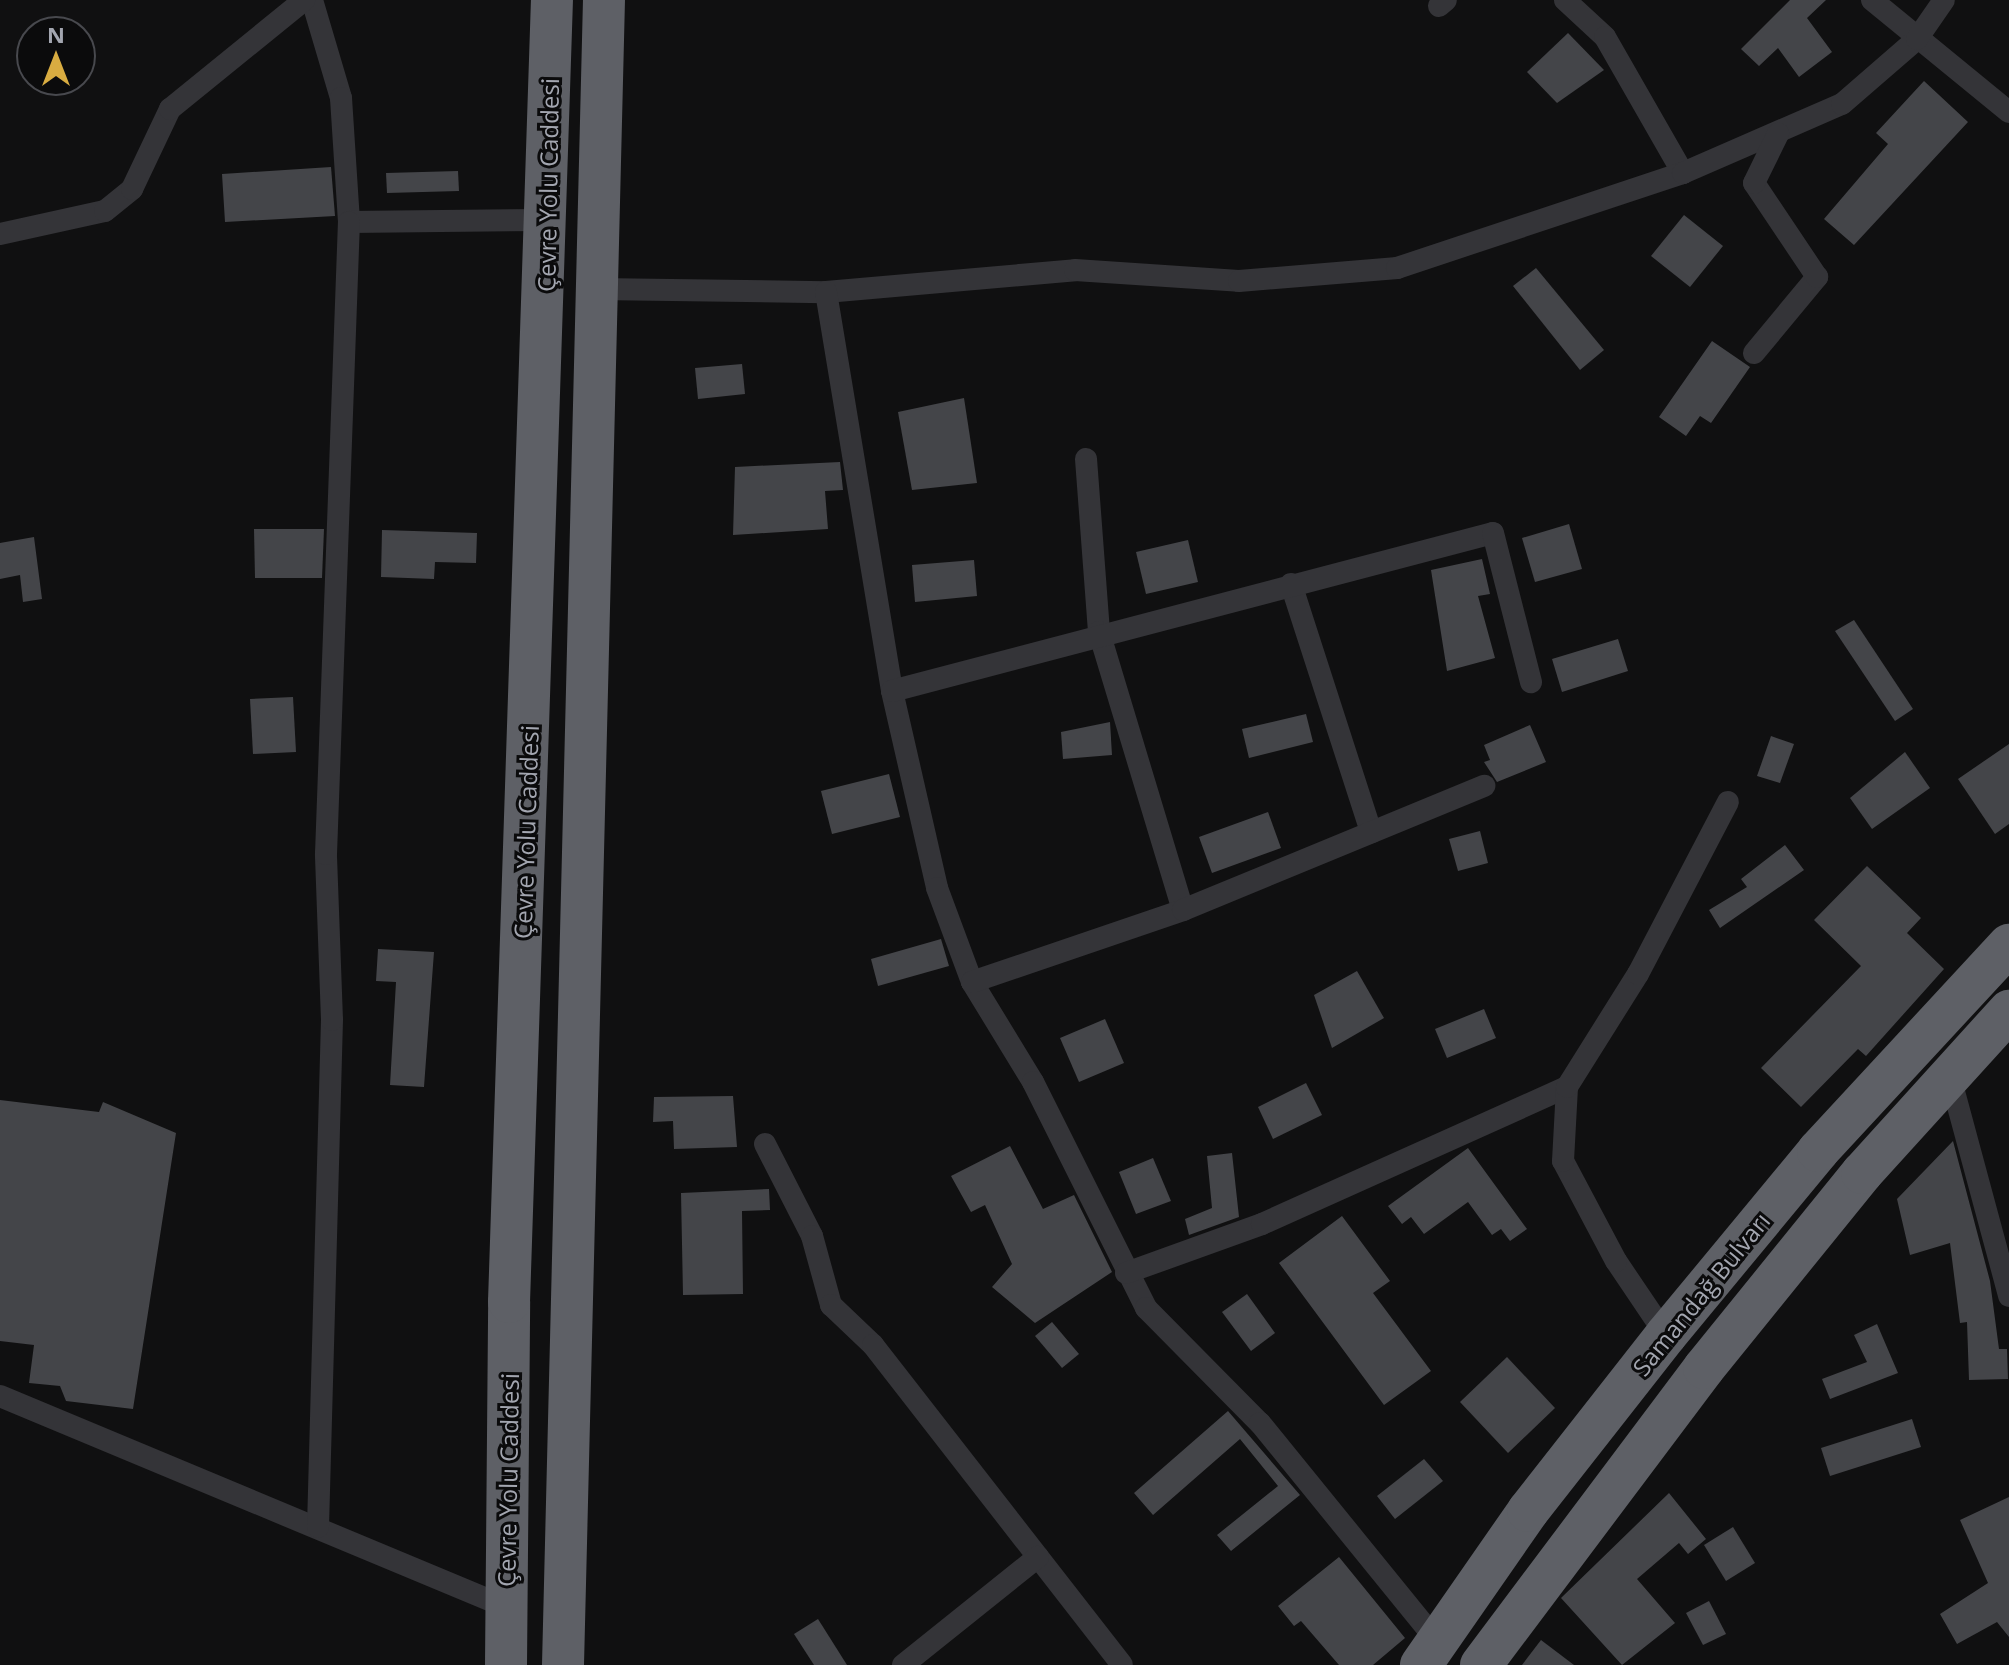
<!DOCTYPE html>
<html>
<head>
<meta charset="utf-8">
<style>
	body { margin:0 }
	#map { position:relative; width:2009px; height:1665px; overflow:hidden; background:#101011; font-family:"Open Sans",sans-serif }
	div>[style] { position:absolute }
	.building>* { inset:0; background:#444549 }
	.street>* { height:22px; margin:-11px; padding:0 11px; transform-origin:11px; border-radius:11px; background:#343438 }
	.highway>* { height:42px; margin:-21px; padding:0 21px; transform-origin:21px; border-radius:21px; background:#5e6066 }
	span { translate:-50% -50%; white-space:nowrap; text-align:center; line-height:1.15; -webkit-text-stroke:6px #0b0b0c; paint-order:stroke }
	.street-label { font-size:24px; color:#a3a6b0 }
	.north { position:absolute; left:16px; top:16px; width:80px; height:80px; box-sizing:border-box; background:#0b0b0c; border:2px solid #48494e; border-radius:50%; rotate:0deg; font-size:22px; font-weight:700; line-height:32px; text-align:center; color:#a3a6b0 }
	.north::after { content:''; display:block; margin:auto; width:28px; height:36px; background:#d8ac41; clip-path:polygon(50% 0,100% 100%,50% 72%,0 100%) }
</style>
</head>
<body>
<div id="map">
	<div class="building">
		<i style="clip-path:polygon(1790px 0,1826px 0,1807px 18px,1832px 52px,1799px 77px,1778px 48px,1759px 66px,1741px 49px)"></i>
		<i style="clip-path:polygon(1568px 33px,1604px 70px,1557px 103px,1527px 72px)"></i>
		<i style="clip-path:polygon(1924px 81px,1968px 122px,1854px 245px,1824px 219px,1888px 144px,1876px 133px)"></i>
		<i style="clip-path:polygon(331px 167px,335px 216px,225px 222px,222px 174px)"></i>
		<i style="clip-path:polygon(458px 171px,459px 191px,387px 193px,386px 173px)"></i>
		<i style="clip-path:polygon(1684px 215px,1723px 246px,1690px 287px,1651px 256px)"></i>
		<i style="clip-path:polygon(1536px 268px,1604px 350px,1580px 370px,1513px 286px)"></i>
		<i style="clip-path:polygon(1712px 341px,1750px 367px,1711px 423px,1700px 416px,1686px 436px,1659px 417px)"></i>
		<i style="clip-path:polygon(742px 364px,745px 394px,698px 399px,695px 368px)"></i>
		<i style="clip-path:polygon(964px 398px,977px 483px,912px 490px,898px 412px)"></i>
		<i style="clip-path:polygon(840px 462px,843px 490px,825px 491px,828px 529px,733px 535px,735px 467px)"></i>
		<i style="clip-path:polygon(1569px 524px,1582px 569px,1535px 582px,1522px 538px)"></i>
		<i style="clip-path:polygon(254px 529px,324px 529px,322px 578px,255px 578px)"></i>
		<i style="clip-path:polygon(382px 530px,477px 533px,476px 563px,435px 562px,434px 579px,381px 577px)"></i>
		<i style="clip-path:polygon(34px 537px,42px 599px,23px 602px,20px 575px,0 579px,0 543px)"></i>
		<i style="clip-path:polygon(1188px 540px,1198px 582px,1146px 594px,1136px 552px)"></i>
		<i style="clip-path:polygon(1482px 559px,1490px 594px,1478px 596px,1495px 658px,1447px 671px,1431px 570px)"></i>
		<i style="clip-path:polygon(974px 560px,977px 596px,915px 602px,912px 565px)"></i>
		<i style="clip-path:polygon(1854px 620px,1913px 709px,1895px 721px,1835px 631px)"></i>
		<i style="clip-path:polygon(1618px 639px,1628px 671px,1562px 692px,1552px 659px)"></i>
		<i style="clip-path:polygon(293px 697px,296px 752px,253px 754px,250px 699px)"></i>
		<i style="clip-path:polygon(1306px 714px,1313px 742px,1249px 758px,1242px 729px)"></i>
		<i style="clip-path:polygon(1110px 722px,1112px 755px,1063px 759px,1061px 732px)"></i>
		<i style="clip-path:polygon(1530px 725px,1546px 762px,1497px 782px,1484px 762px,1490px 760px,1484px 745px)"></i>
		<i style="clip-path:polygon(1771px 736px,1794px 744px,1780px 783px,1757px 776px)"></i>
		<i style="clip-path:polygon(2009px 744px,2009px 824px,1995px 834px,1958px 779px)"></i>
		<i style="clip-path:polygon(1905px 752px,1930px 788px,1872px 829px,1850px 798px)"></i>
		<i style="clip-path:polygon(889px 774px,900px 817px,832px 834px,821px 791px)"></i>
		<i style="clip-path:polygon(1268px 812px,1281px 848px,1212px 873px,1199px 837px)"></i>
		<i style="clip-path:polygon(1480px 831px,1488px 863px,1458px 871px,1449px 839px)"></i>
		<i style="clip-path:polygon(1785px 845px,1804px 870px,1720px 928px,1709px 910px,1747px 887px,1741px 879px)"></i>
		<i style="clip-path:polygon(1867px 866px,1921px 918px,1907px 933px,1944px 969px,1866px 1056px,1858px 1049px,1801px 1107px,1761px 1068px,1861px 966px,1814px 920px)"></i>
		<i style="clip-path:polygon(941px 939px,949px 966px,878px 986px,871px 959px)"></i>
		<i style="clip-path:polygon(378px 949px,434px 952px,424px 1087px,390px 1085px,396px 982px,376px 981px)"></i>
		<i style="clip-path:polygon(1357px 971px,1384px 1018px,1332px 1048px,1314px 995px)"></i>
		<i style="clip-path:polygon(1484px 1009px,1496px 1038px,1447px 1058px,1435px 1029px)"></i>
		<i style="clip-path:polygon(1105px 1019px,1124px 1063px,1079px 1082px,1060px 1038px)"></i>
		<i style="clip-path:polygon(1306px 1083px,1322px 1115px,1273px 1139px,1258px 1107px)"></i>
		<i style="clip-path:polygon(733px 1096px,737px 1147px,674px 1149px,673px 1121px,653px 1122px,654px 1097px)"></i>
		<i style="clip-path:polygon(0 1100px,99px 1112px,103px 1102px,176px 1133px,133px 1409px,66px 1401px,60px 1386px,29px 1383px,34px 1345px,0 1341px)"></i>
		<i style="clip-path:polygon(1953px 1141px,1990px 1281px,1999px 1349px,2007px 1349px,2008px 1379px,1969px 1380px,1967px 1322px,1960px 1323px,1950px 1243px,1910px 1255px,1897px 1199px)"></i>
		<i style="clip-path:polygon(1010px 1146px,1043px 1209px,1074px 1195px,1112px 1272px,1035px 1323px,992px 1287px,1012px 1264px,985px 1205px,971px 1212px,951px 1176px)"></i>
		<i style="clip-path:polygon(1468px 1148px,1527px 1229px,1510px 1241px,1501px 1229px,1492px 1235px,1468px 1202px,1424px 1234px,1411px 1217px,1402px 1224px,1388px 1206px)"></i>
		<i style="clip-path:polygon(1232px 1153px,1239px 1217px,1189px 1235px,1185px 1219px,1212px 1208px,1207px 1156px)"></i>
		<i style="clip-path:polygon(1153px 1158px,1171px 1201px,1136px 1214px,1119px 1172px)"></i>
		<i style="clip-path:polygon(769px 1189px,770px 1210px,742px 1211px,743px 1294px,683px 1295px,681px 1193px)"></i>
		<i style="clip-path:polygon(1342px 1216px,1390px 1281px,1373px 1293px,1431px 1371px,1384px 1405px,1279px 1263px)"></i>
		<i style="clip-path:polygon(1247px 1294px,1275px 1333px,1251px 1351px,1222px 1312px)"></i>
		<i style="clip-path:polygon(1052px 1322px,1079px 1354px,1062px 1368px,1035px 1336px)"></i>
		<i style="clip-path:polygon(1877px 1324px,1898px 1373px,1830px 1399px,1822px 1379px,1867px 1362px,1854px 1335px)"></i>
		<i style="clip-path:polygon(1507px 1357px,1555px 1408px,1508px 1453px,1460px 1402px)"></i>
		<i style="clip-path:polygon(1228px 1411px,1300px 1495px,1231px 1551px,1217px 1535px,1278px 1486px,1240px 1439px,1153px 1515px,1134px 1493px)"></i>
		<i style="clip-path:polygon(1912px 1419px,1921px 1447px,1830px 1476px,1821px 1448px)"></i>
		<i style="clip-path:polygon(1424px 1459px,1443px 1481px,1395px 1519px,1377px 1496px)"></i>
		<i style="clip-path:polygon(1669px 1493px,1706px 1539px,1688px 1554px,1679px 1543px,1637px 1579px,1675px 1623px,1622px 1665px,1561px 1598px)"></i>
		<i style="clip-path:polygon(2009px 1497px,2009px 1637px,1997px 1622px,1957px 1644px,1940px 1614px,1988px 1583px,1960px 1520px)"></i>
		<i style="clip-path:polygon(1733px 1527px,1755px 1563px,1726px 1581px,1704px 1545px)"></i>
		<i style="clip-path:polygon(1339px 1557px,1405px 1638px,1373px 1665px,1339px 1665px,1301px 1621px,1294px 1626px,1278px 1606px)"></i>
		<i style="clip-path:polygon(1709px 1601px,1726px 1634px,1703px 1645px,1686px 1613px)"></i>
		<i style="clip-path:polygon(818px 1619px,847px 1665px,814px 1665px,794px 1634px)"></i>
		<i style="clip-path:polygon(1541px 1640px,1574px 1665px,1522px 1665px)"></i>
	</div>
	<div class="street">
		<i style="left:312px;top:0;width:102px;rotate:73.5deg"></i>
		<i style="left:341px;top:98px;width:124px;rotate:86.3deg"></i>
		<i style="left:349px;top:222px;width:199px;rotate:-0.6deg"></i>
		<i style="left:1565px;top:0;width:54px;rotate:42.8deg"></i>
		<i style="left:1605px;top:37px;width:157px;rotate:60.2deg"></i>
		<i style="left:1872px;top:0;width:177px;rotate:39.3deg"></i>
		<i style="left:1439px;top:6px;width:9px;rotate:-41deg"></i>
		<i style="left:0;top:234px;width:107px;rotate:-12.4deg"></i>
		<i style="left:105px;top:211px;width:35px;rotate:-39deg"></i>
		<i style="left:132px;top:189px;width:89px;rotate:-64.6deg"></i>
		<i style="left:170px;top:109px;width:173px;rotate:-39.1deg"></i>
		<i style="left:597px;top:289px;width:229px;rotate:0.8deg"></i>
		<i style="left:826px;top:292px;width:250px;rotate:-5deg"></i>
		<i style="left:1075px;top:270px;width:164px;rotate:3.8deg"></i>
		<i style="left:1239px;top:281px;width:159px;rotate:-4.7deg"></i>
		<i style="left:1397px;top:268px;width:301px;rotate:-18.4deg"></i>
		<i style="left:1683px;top:173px;width:173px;rotate:-23.5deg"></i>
		<i style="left:1842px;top:104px;width:99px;rotate:-40.9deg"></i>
		<i style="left:1917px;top:39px;width:47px;rotate:-55.3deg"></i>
		<i style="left:826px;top:292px;width:404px;rotate:80.6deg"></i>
		<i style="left:892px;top:691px;width:202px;rotate:77.1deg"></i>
		<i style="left:937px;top:888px;width:100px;rotate:69.6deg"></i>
		<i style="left:972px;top:982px;width:117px;rotate:58.6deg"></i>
		<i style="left:1033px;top:1082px;width:253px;rotate:63.4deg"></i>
		<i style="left:1146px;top:1308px;width:162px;rotate:45.3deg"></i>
		<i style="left:1260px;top:1423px;width:282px;rotate:50.9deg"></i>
		<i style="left:1754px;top:353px;width:99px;rotate:-50.3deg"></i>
		<i style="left:1817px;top:277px;width:113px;rotate:-123.8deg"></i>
		<i style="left:1754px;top:183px;width:55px;rotate:-63.9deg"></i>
		<i style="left:1086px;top:459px;width:173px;rotate:85.7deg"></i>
		<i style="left:1099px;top:632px;width:290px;rotate:73.2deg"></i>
		<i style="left:1291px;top:584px;width:261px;rotate:72.1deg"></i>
		<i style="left:892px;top:691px;width:621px;rotate:-14.73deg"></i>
		<i style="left:1493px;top:533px;width:154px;rotate:75.7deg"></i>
		<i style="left:972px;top:982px;width:223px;rotate:-18.8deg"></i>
		<i style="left:1183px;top:910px;width:326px;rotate:-22.4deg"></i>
		<i style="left:1949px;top:1073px;width:231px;rotate:74.9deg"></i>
		<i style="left:765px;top:1144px;width:103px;rotate:62.9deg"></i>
		<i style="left:812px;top:1236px;width:72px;rotate:74.6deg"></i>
		<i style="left:831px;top:1305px;width:58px;rotate:43.6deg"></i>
		<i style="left:873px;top:1345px;width:405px;rotate:52.1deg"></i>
		<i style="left:1126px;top:1273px;width:145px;rotate:-19.8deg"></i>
		<i style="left:1262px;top:1224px;width:334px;rotate:-24.2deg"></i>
		<i style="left:1666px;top:1335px;width:89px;rotate:-124deg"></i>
		<i style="left:1616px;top:1261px;width:113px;rotate:-117.9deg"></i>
		<i style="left:1563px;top:1161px;width:74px;rotate:-86.9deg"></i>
		<i style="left:1567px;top:1087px;width:133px;rotate:-57.9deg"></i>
		<i style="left:1638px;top:974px;width:194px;rotate:-62.4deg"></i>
		<i style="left:0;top:1396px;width:548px;rotate:22.64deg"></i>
		<i style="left:318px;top:1527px;width:507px;rotate:-88.42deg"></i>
		<i style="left:332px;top:1020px;width:166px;rotate:-92.1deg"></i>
		<i style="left:326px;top:854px;width:632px;rotate:-87.92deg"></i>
		<i style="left:903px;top:1665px;width:173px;rotate:-38.7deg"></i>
	</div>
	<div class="highway">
		<i style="left:506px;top:1665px;width:363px;rotate:-89.5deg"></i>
		<i style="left:509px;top:1302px;width:1303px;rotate:-88.11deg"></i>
		<i style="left:563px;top:1665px;width:1666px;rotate:-88.59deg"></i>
		<i style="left:1421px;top:1665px;width:188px;rotate:-55.2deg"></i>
		<i style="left:1528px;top:1511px;width:224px;rotate:-51.9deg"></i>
		<i style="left:1666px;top:1335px;width:239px;rotate:-50.4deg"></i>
		<i style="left:1818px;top:1151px;width:281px;rotate:-47.2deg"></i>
		<i style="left:1481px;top:1665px;width:371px;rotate:-53.1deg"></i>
		<i style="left:1704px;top:1368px;width:251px;rotate:-51deg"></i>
		<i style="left:1862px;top:1173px;width:219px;rotate:-47.8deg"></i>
	</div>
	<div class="street-label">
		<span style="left:548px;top:185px;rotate:-89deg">Çevre Yolu Caddesi</span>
		<span style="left:526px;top:832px;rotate:-88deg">Çevre Yolu Caddesi</span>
		<span style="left:1701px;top:1294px;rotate:-51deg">Samandağ Bulvarı</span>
		<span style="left:508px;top:1480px;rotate:-89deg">Çevre Yolu Caddesi</span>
	</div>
	<div class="north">N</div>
</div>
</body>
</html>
